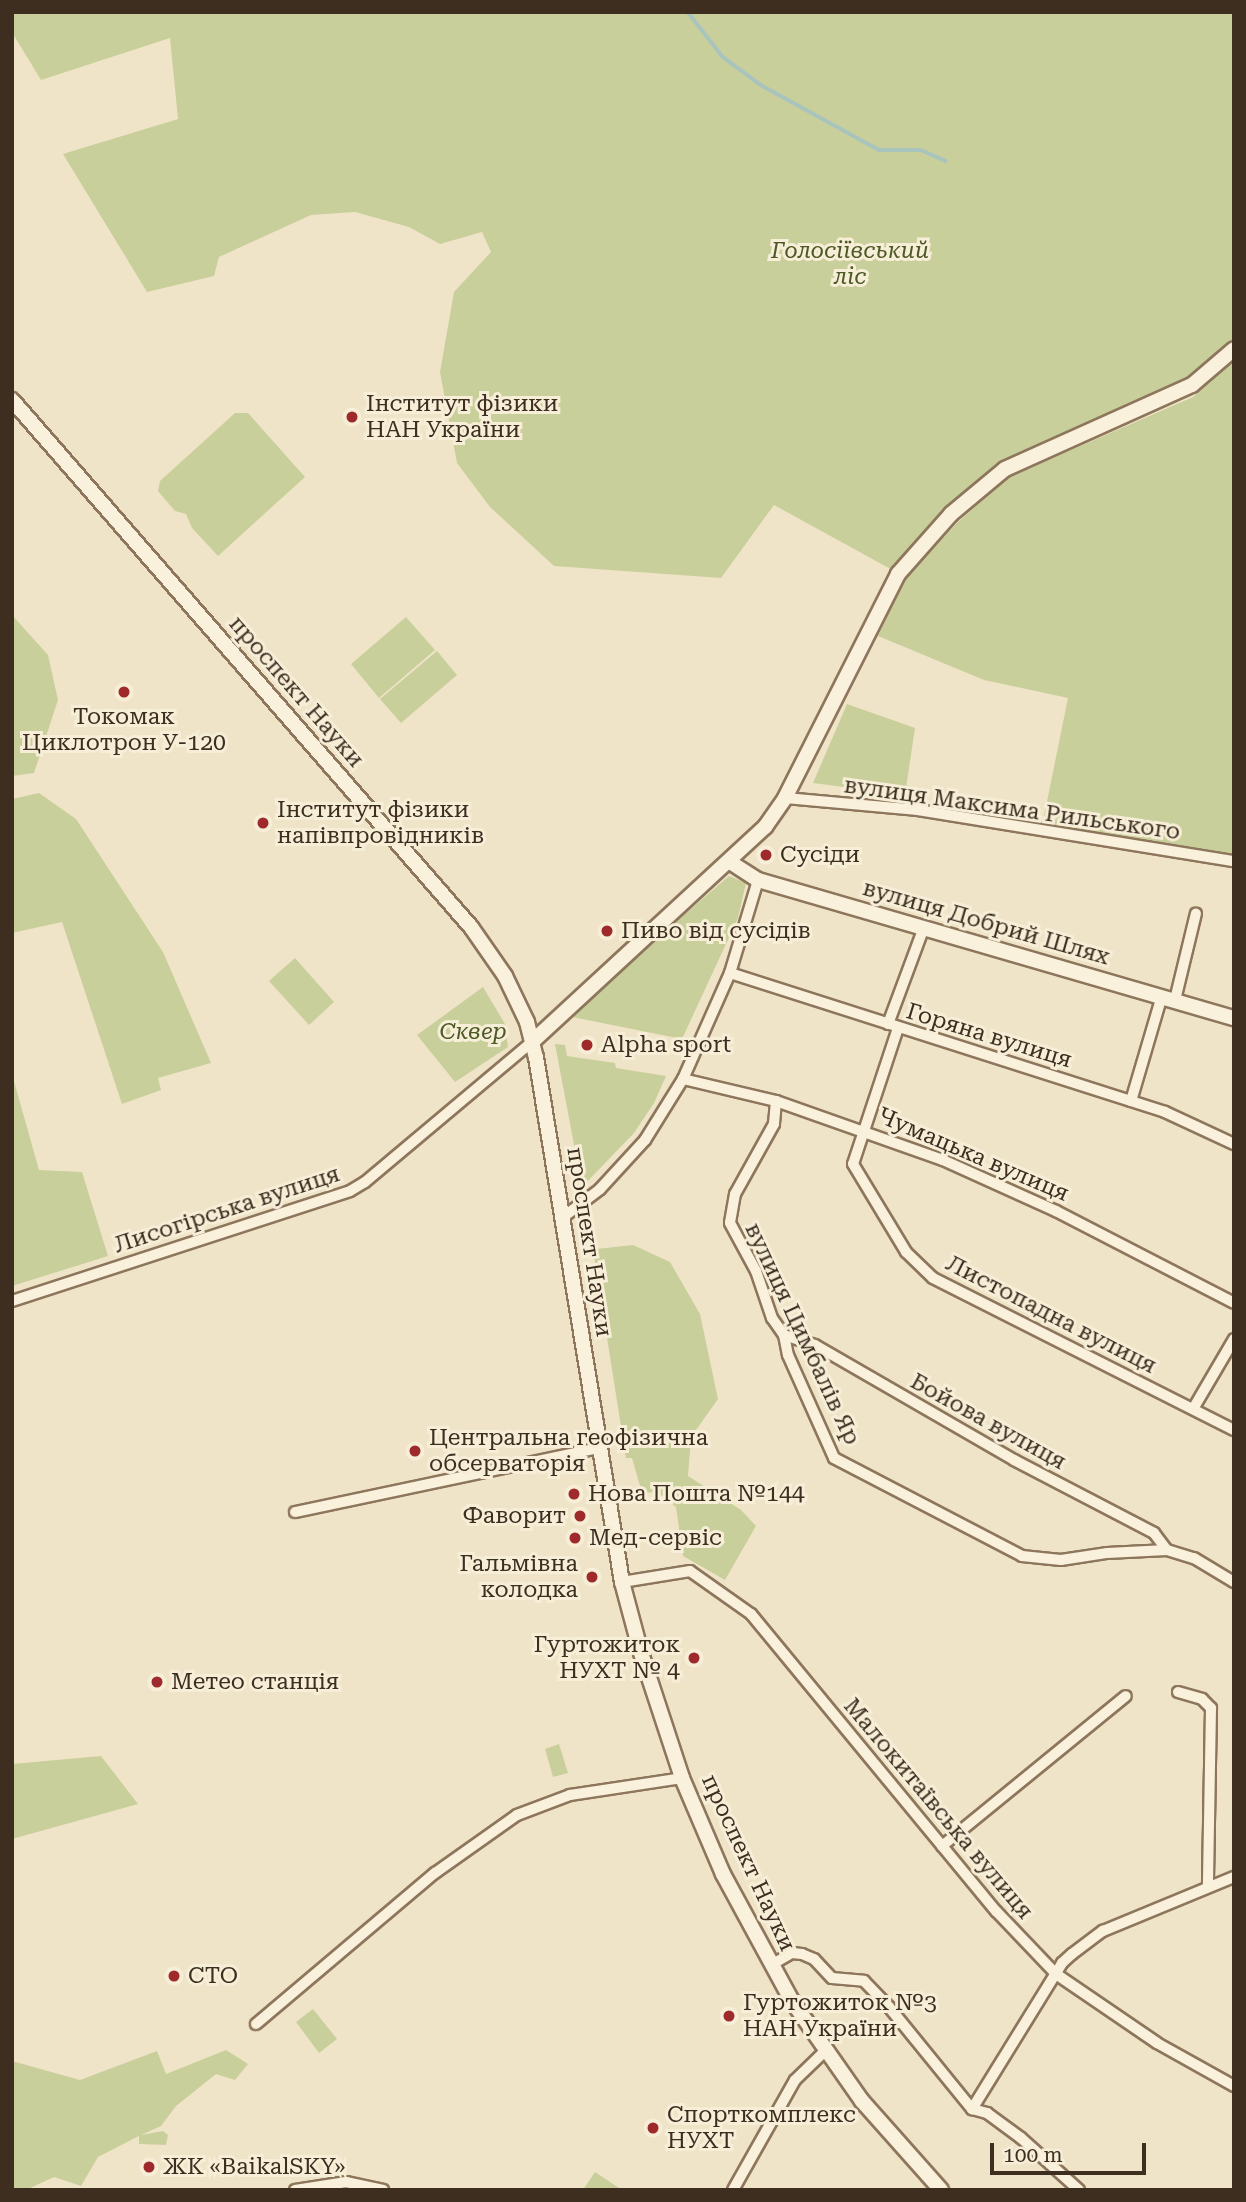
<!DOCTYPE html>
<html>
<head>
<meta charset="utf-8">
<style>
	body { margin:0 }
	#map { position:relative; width:1246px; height:2202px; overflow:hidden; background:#f0e4c8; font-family:"Roboto Serif",serif }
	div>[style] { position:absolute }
	.green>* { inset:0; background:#c9cf9b }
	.stream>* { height:3.5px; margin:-1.75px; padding:0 1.75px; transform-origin:1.75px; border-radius:1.75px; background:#a9c4bc }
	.roads { filter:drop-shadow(2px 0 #8d765c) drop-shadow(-2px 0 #8d765c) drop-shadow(0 2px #8d765c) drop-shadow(0 -2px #8d765c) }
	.street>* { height:10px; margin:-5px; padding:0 5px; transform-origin:5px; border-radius:5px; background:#faf1dc }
	.secondary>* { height:14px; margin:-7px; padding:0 7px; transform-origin:7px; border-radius:7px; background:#faf1dc }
	.dots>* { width:19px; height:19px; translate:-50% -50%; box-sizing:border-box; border:4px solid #f7eed8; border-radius:50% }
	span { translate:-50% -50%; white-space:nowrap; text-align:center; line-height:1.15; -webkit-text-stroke:6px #f7eed8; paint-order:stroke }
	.park-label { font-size:23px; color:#4d5a26; font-style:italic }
	.poi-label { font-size:23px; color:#3d2e20 }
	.left { translate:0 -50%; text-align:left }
	.right { translate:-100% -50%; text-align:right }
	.street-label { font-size:23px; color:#3d2e20 }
	.frame { position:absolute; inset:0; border:14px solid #3d2e20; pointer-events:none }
	.scale { position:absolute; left:990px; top:2143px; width:156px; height:32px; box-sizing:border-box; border:4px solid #3d2e20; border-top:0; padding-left:9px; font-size:21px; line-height:24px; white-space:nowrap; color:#3d2e20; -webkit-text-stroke:5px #f7eed8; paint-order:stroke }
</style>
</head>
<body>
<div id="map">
	<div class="green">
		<i style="clip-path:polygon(12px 12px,1234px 12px,1234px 344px,1190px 383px,1004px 466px,896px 572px,774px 505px,721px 578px,554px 566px,490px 507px,457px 463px,440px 372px,454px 292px,491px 252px,482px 232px,440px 244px,409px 227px,355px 212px,311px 215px,219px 257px,214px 276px,147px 292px,63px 154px,178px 119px,170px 38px,41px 80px,13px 34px)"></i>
		<i style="clip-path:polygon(1234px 361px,1234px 856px,1042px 826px,1068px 698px,984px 680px,878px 636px,905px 579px,958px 522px,1009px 477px,1193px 397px)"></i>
		<i style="clip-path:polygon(235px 413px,248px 413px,305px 477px,218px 556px,192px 528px,186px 514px,175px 511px,158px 491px,160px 481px)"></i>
		<i style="clip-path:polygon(12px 615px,48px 655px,58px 700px,34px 773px,12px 776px)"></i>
		<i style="clip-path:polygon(406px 617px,435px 650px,379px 698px,351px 664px)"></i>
		<i style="clip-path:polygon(437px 651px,457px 675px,401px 723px,380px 699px)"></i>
		<i style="clip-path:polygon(847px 704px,915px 728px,905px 795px,813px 783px)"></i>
		<i style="clip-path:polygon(39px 793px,76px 819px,163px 952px,211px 1063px,158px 1078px,161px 1090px,122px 1104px,62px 922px,12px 933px,12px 799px)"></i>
		<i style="clip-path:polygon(729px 876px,746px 883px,738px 918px,682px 1039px,567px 1016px)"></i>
		<i style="clip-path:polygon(295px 958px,334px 1002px,309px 1025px,269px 981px)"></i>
		<i style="clip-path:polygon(483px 987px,505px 1024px,508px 1047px,455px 1082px,417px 1035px)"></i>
		<i style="clip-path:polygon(555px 1044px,565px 1045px,567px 1056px,615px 1063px,616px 1068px,666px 1076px,654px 1103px,634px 1133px,582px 1187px)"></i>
		<i style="clip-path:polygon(12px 1074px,39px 1170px,82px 1172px,108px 1256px,12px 1286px)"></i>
		<i style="clip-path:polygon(589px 1224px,596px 1249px,633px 1245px,670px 1262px,700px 1314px,718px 1399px,691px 1437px,688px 1476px,741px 1510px,756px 1526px,725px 1580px,683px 1556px,676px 1507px,657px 1492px,642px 1493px,632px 1458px,626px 1458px)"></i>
		<i style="clip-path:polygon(559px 1744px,568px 1773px,553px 1777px,545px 1749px)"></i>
		<i style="clip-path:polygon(101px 1756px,138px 1804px,12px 1839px,12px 1764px)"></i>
		<i style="clip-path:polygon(313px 2009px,337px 2039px,319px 2053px,296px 2022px)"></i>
		<i style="clip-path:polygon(226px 2050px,248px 2064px,235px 2080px,216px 2074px,176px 2106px,161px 2126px,141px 2135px,163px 2131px,168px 2135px,166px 2145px,139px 2144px,139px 2136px,98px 2157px,81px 2186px,54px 2177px,26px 2190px,12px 2190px,12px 2061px,80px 2080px,157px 2051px,166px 2074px)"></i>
		<i style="clip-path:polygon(595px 2172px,622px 2190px,583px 2190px)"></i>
	</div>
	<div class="stream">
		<i style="left:688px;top:12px;width:57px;rotate:52.1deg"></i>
		<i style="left:723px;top:57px;width:47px;rotate:36.4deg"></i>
		<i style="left:761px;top:85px;width:135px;rotate:28.8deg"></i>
		<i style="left:879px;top:150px;width:42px"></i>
		<i style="left:921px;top:150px;width:27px;rotate:24deg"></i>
	</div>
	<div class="roads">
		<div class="street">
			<i style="left:785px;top:798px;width:134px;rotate:5.2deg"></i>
			<i style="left:918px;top:810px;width:320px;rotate:9.2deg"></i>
			<i style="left:730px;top:973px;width:457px;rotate:17.7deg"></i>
			<i style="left:1165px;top:1112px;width:76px;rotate:24.9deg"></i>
			<i style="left:1175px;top:1000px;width:89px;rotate:-76.4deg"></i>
			<i style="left:888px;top:1024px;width:100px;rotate:-69.6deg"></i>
			<i style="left:898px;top:1028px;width:143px;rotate:108.3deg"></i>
			<i style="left:853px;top:1164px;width:103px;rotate:58.9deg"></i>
			<i style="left:906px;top:1252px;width:37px;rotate:44deg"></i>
			<i style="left:933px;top:1278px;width:337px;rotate:26.8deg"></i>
			<i style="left:683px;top:1079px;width:96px;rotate:13.3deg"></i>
			<i style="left:776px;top:1101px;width:177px;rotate:19.5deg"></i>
			<i style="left:943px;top:1160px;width:124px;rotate:24.3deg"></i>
			<i style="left:1056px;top:1211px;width:200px;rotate:27.3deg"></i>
			<i style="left:776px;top:1101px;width:23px;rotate:95deg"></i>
			<i style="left:774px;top:1124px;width:80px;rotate:119.1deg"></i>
			<i style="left:735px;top:1194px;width:29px;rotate:100deg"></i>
			<i style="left:730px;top:1223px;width:55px;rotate:61.6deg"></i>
			<i style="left:756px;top:1271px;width:50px;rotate:71.2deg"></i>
			<i style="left:772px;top:1318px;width:21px;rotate:55deg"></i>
			<i style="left:784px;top:1335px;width:20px;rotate:79deg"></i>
			<i style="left:788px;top:1355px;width:113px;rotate:65.9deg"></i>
			<i style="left:834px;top:1458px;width:212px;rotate:27.5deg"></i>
			<i style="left:1022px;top:1556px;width:39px;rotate:6deg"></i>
			<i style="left:1061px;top:1560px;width:47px;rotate:-8.7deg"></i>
			<i style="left:1107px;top:1553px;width:60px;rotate:-2.9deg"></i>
			<i style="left:1167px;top:1550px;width:28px;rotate:17deg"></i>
			<i style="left:1194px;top:1558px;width:47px;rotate:31deg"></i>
			<i style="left:1131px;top:1101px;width:109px;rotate:-73.6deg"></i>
			<i style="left:562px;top:1218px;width:48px;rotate:-37.3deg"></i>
			<i style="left:600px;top:1189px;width:67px;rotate:-47.4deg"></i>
			<i style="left:645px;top:1140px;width:72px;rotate:-58.1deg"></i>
			<i style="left:683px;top:1079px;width:116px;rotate:-66.1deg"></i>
			<i style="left:730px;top:973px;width:97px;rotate:-73.2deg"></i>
			<i style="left:12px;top:1301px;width:355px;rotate:-18deg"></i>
			<i style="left:350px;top:1191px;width:17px;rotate:-31deg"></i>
			<i style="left:365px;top:1182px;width:219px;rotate:-40deg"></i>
			<i style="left:784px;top:1335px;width:33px;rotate:18deg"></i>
			<i style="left:815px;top:1345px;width:230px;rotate:30deg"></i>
			<i style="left:1014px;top:1460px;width:158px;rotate:27.5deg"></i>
			<i style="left:1154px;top:1533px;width:21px;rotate:53deg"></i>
			<i style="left:1193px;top:1409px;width:81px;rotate:-59.6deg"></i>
			<i style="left:295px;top:1512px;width:312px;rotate:-11.9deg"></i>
			<i style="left:622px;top:1582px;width:69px;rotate:-9.2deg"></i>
			<i style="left:690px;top:1571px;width:75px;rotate:35.2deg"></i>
			<i style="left:751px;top:1614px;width:386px;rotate:50.5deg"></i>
			<i style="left:997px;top:1912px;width:86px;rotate:46.4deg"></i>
			<i style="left:1056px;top:1974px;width:122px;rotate:34.3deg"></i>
			<i style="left:1157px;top:2043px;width:88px;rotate:29.2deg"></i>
			<i style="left:1178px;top:1692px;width:25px;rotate:16deg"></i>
			<i style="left:1202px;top:1699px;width:13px;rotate:45deg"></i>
			<i style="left:1211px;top:1708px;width:179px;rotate:91deg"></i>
			<i style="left:942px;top:1846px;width:237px;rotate:-39.2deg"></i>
			<i style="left:771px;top:1965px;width:24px;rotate:-30deg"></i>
			<i style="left:792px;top:1953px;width:10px;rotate:6deg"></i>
			<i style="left:802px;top:1954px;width:13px;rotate:23deg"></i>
			<i style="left:814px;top:1959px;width:26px;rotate:47deg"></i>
			<i style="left:832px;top:1978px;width:32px;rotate:5deg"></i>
			<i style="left:864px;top:1981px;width:36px;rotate:46deg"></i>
			<i style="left:889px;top:2007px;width:132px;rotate:50.9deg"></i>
			<i style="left:972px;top:2109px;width:16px;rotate:15deg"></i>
			<i style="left:987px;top:2113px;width:42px;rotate:36.3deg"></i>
			<i style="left:1021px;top:2138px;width:78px;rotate:41.9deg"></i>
			<i style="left:256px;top:2024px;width:234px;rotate:-40.2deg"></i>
			<i style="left:435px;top:1873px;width:100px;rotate:-35.3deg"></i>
			<i style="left:517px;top:1815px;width:57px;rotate:-20.7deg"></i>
			<i style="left:570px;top:1795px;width:113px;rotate:-8.6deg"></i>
			<i style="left:972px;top:2109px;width:172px;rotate:-58.3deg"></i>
			<i style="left:1062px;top:1963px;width:13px;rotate:-42deg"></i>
			<i style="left:1072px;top:1954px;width:39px;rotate:-37deg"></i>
			<i style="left:1103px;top:1931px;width:142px;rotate:-22.4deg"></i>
			<i style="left:295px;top:2190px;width:52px;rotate:-8.9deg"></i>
			<i style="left:346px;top:2182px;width:38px;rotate:12deg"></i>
			<i style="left:733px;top:2190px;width:126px;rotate:-60.6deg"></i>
			<i style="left:795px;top:2080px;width:42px;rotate:-44deg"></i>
		</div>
		<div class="secondary">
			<i style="left:12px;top:400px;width:699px;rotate:48.95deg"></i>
			<i style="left:471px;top:927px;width:60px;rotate:55.2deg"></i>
			<i style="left:505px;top:976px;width:51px;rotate:64.4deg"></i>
			<i style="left:527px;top:1022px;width:36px;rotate:76deg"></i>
			<i style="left:536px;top:1057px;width:532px;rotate:80.7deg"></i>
			<i style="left:622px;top:1582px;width:73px;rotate:75deg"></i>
			<i style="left:641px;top:1653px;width:132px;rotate:71.8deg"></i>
			<i style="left:682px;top:1778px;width:104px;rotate:66.9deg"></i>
			<i style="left:723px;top:1874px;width:145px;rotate:61.5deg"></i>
			<i style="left:792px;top:2001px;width:122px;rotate:55deg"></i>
			<i style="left:862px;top:2101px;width:119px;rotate:48.4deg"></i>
			<i style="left:730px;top:862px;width:33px;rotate:33deg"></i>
			<i style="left:758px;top:880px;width:496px;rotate:16.2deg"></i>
			<i style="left:533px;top:1041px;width:316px;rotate:-42.7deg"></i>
			<i style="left:765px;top:827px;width:35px;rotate:-55deg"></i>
			<i style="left:785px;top:798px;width:251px;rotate:-63.2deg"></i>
			<i style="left:898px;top:574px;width:80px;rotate:-48.5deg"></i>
			<i style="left:951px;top:514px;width:70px;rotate:-39.8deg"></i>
			<i style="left:1005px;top:469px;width:205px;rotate:-24.2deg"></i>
			<i style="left:1192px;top:385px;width:55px;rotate:-40.6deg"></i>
		</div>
	</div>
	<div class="dots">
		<i style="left:352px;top:417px;background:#9e2a2b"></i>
		<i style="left:124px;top:692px;background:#9e2a2b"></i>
		<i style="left:263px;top:823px;background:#9e2a2b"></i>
		<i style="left:766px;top:855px;background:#9e2a2b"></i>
		<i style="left:607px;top:931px;background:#9e2a2b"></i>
		<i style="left:587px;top:1045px;background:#9e2a2b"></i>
		<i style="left:415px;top:1451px;background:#9e2a2b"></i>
		<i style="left:574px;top:1494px;background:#9e2a2b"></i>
		<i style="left:580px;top:1516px;background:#9e2a2b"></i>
		<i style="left:575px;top:1538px;background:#9e2a2b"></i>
		<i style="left:592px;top:1577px;background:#9e2a2b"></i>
		<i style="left:694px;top:1658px;background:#9e2a2b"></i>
		<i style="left:157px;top:1682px;background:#9e2a2b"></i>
		<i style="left:174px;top:1976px;background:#9e2a2b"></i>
		<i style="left:729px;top:2016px;background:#9e2a2b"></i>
		<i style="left:653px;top:2128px;background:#9e2a2b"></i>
		<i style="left:149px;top:2167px;background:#9e2a2b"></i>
	</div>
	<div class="park-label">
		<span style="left:850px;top:264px">Голосіївський<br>ліс</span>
		<span style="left:473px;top:1032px">Сквер</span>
	</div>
	<div class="poi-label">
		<span class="left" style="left:366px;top:417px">Інститут фізики<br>НАН України</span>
		<span style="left:124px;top:730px">Токомак<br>Циклотрон У-120</span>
		<span class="left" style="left:277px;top:823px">Інститут фізики<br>напівпровідників</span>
		<span class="left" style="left:780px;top:855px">Сусіди</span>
		<span class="left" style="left:621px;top:931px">Пиво від сусідів</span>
		<span class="left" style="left:601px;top:1045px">Alpha sport</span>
		<span class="left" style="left:429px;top:1451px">Центральна геофізична<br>обсерваторія</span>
		<span class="left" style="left:588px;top:1494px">Нова Пошта №144</span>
		<span class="right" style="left:566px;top:1516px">Фаворит</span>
		<span class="left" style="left:589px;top:1538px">Мед-сервіс</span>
		<span class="right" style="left:578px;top:1577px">Гальмівна<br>колодка</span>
		<span class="right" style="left:680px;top:1658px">Гуртожиток<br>НУХТ № 4</span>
		<span class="left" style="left:171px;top:1682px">Метео станція</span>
		<span class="left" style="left:188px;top:1976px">СТО</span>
		<span class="left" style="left:743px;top:2016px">Гуртожиток №3<br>НАН України</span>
		<span class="left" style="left:667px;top:2128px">Спорткомплекс<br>НУХТ</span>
		<span class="left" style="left:163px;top:2167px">ЖК «BaikalSKY»</span>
	</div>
	<div class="street-label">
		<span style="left:296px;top:692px;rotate:49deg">проспект Науки</span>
		<span style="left:1012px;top:809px;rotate:8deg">вулиця Максима Рильського</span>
		<span style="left:986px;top:923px;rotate:16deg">вулиця Добрий Шлях</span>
		<span style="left:989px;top:1036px;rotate:17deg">Горяна вулиця</span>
		<span style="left:973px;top:1155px;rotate:23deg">Чумацька вулиця</span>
		<span style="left:227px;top:1210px;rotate:-18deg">Лисогірська вулиця</span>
		<span style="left:589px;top:1242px;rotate:81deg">проспект Науки</span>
		<span style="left:1051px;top:1315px;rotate:27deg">Листопадна вулиця</span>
		<span style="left:802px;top:1334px;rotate:65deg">вулиця Цимбалів Яр</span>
		<span style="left:988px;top:1422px;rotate:29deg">Бойова вулиця</span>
		<span style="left:938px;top:1809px;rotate:50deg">Малокитаївська вулиця</span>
		<span style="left:748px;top:1863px;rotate:65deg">проспект Науки</span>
	</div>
	<div class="frame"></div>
	<div class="scale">100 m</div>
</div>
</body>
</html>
